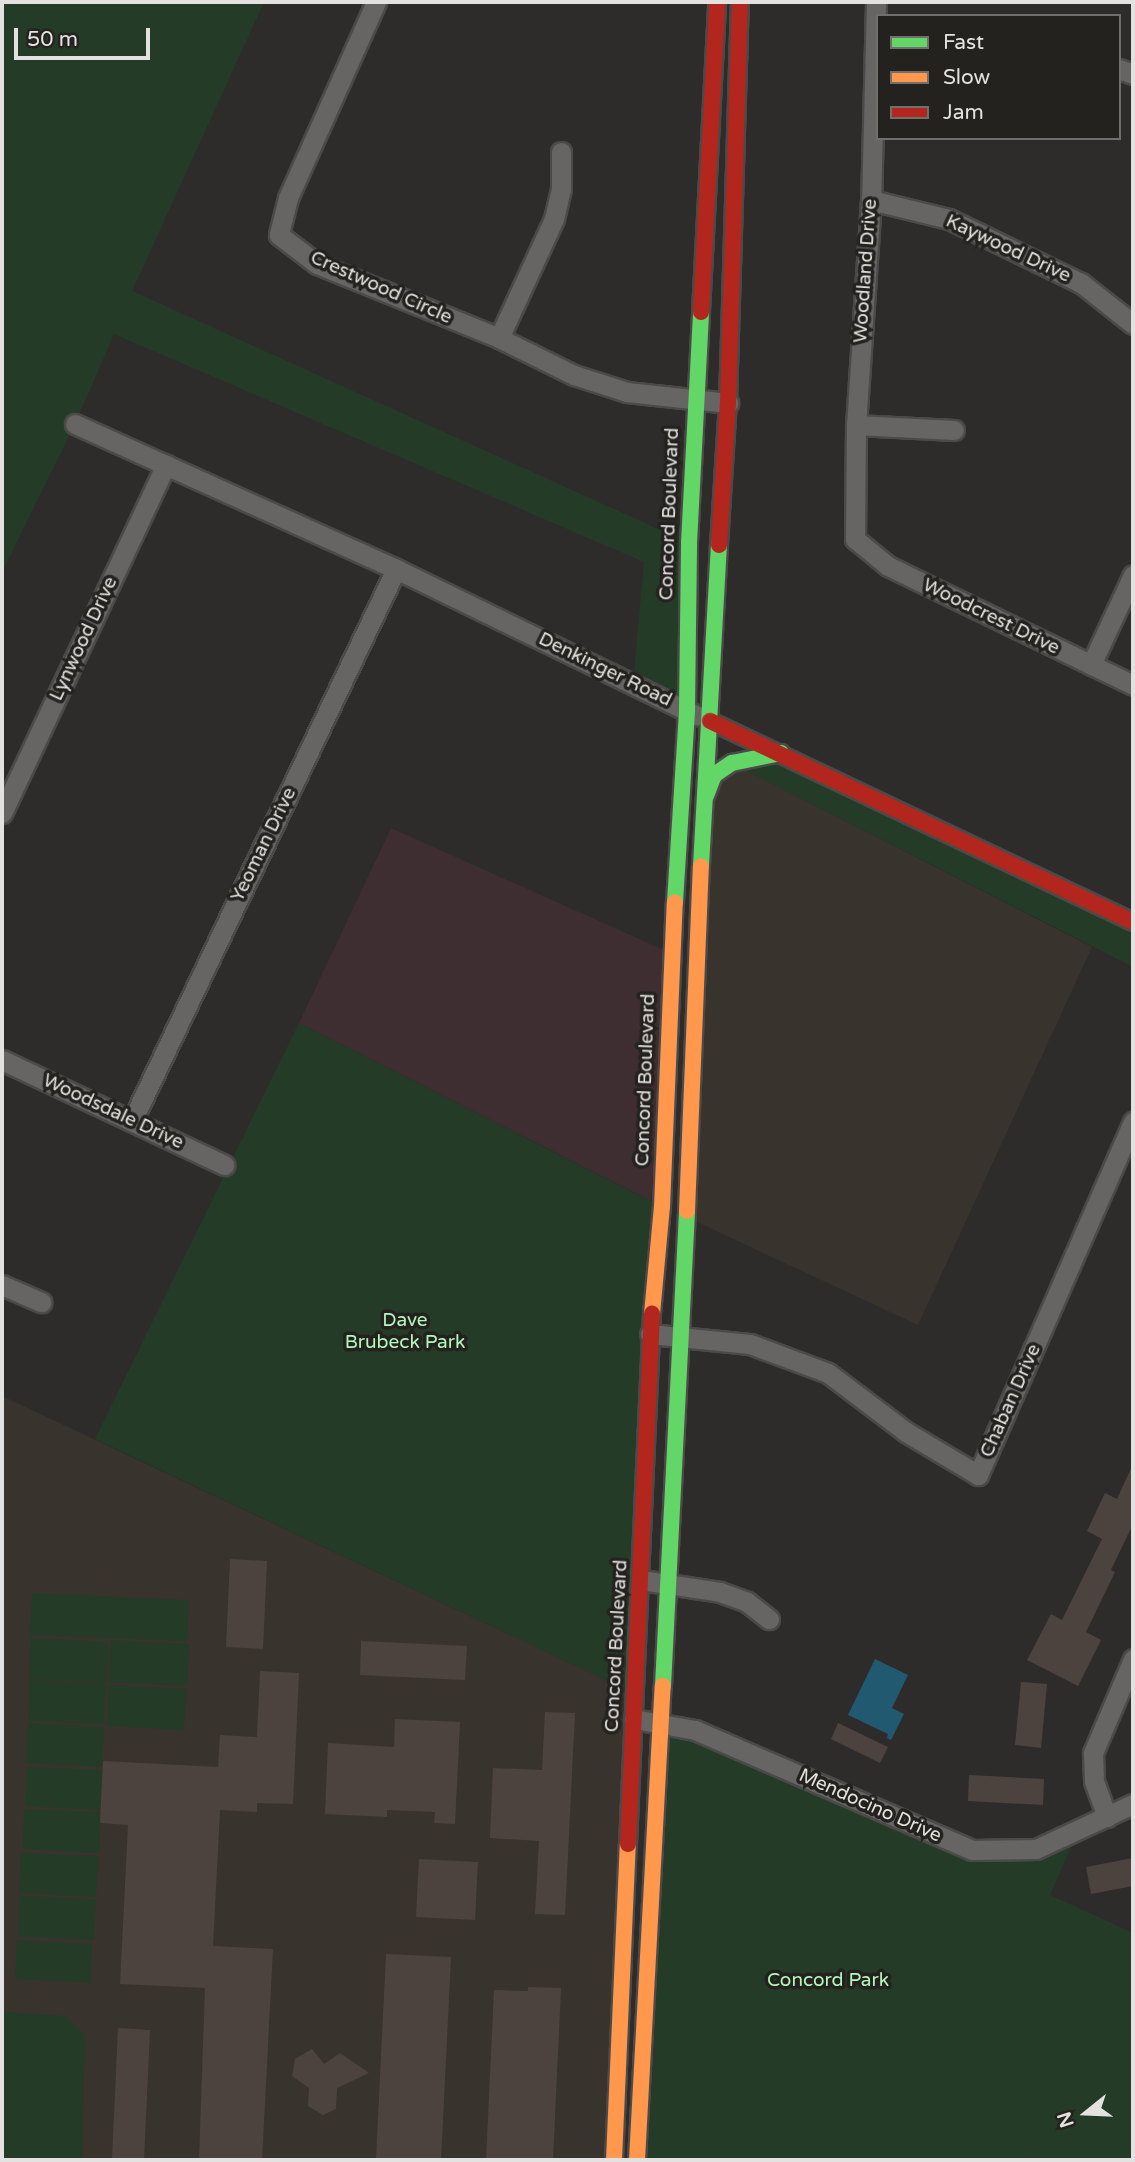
<!DOCTYPE html>
<html>
<head>
<meta charset="utf-8">
<style>
	body { margin:0 }
	#map { position:relative; width:1135px; height:2162px; overflow:hidden; background:#2d2c2a; font-family:"Varela Round",sans-serif }
	div>[style] { position:absolute }
	.commercial>* { inset:0; background:#3e2d31 }
	.built>* { inset:0; background:#39332d }
	.green>* { inset:0; background:#243c27 }
	.water>* { inset:0; background:#215971 }
	.building>* { inset:0; background:#4d433e }
	.roads { filter:drop-shadow(2px 0 #4b4a48) drop-shadow(-2px 0 #4b4a48) drop-shadow(0 2px #4b4a48) drop-shadow(0 -2px #4b4a48) }
	.street>* { height:19px; margin:-9.5px; padding:0 9.5px; transform-origin:9.5px; border-radius:9.5px; background:#666564 }
	.fast>* { height:16px; margin:-8px; padding:0 8px; transform-origin:8px; border-radius:8px; background:#63d668 }
	.slow>* { height:16px; margin:-8px; padding:0 8px; transform-origin:8px; border-radius:8px; background:#ff974d }
	.jam>* { height:16px; margin:-8px; padding:0 8px; transform-origin:8px; border-radius:8px; background:#b3261e }
	span { translate:-50% -50%; white-space:nowrap; text-align:center; line-height:1.15; -webkit-text-stroke:7px #24221f; paint-order:stroke }
	.street-label { font-size:19px; color:#e4e2e0 }
	.park-label { font-size:19px; color:#b2f7bc }
	.frame { position:absolute; inset:0; border:4px solid #e4e2e0; pointer-events:none }
	.legend { position:absolute; left:876px; top:14px; width:245px; height:126px; box-sizing:border-box; background:#24221f; border:2px solid #716f6c; margin:0; padding:9px 12px; list-style:none; font-size:21px; color:#e4e2e0 }
	.legend li { display:flex; align-items:center; gap:14px; height:35px }
	.legend b { width:35px; border:2px solid #716f6c }
	.north { position:absolute; left:1051px; top:2078px; width:70px; height:70px; -webkit-text-stroke:5px #24221f; paint-order:stroke; rotate:252deg; font-size:19px; font-weight:700; line-height:28px; text-align:center; color:#e4e2e0 }
	.north::after { content:''; display:block; margin:auto; width:24px; height:32px; background:#e4e2e0; clip-path:polygon(50% 0,100% 100%,50% 72%,0 100%) }
	.scale { position:absolute; left:14px; top:28px; width:136px; height:32px; box-sizing:border-box; border:4px solid #e4e2e0; border-top:0; padding-left:9px; font-size:21px; line-height:24px; white-space:nowrap; color:#e4e2e0; -webkit-text-stroke:5px #24221f; paint-order:stroke }
</style>
</head>
<body>
<div id="map">
	<div class="commercial">
		<i style="clip-path:polygon(391px 828px,673px 954px,651px 1201px,299px 1023px)"></i>
	</div>
	<div class="built">
		<i style="clip-path:polygon(732px 763px,1092px 947px,918px 1325px,686px 1217px,704px 801px)"></i>
		<i style="clip-path:polygon(2px 1396px,636px 1694px,614px 2160px,2px 2160px)"></i>
	</div>
	<div class="green">
		<i style="clip-path:polygon(2px 2px,264px 2px,132px 291px,689px 543px,687px 710px,633px 683px,644px 562px,114px 334px,75px 424px,2px 572px)"></i>
		<i style="clip-path:polygon(781px 753px,1133px 922px,1133px 967px,732px 763px)"></i>
		<i style="clip-path:polygon(299px 1023px,662px 1207px,636px 1694px,95px 1439px)"></i>
		<i style="clip-path:polygon(32px 1593px,189px 1600px,187px 1641px,30px 1635px)"></i>
		<i style="clip-path:polygon(31px 1638px,108px 1642px,107px 1683px,29px 1679px)"></i>
		<i style="clip-path:polygon(110px 1640px,189px 1644px,187px 1686px,109px 1682px)"></i>
		<i style="clip-path:polygon(30px 1680px,106px 1684px,104px 1724px,28px 1721px)"></i>
		<i style="clip-path:polygon(109px 1685px,186px 1689px,184px 1730px,107px 1726px)"></i>
		<i style="clip-path:polygon(28px 1723px,104px 1727px,102px 1767px,26px 1763px)"></i>
		<i style="clip-path:polygon(659px 1723px,972px 1850px,1029px 1849px,1078px 1831px,1050px 1895px,1133px 1933px,1133px 2160px,1033px 2160px,1027px 2157px,1025px 2160px,637px 2160px)"></i>
		<i style="clip-path:polygon(27px 1767px,102px 1770px,100px 1810px,25px 1806px)"></i>
		<i style="clip-path:polygon(24px 1809px,101px 1812px,99px 1853px,23px 1849px)"></i>
		<i style="clip-path:polygon(21px 1853px,98px 1856px,96px 1897px,19px 1893px)"></i>
		<i style="clip-path:polygon(20px 1896px,96px 1899px,94px 1940px,18px 1936px)"></i>
		<i style="clip-path:polygon(17px 1940px,92px 1944px,90px 1983px,15px 1979px)"></i>
		<i style="clip-path:polygon(2px 2012px,65px 2016px,85px 2035px,82px 2160px,2px 2160px)"></i>
	</div>
	<div class="water">
		<i style="clip-path:polygon(875px 1659px,908px 1675px,892px 1708px,904px 1714px,891px 1740px,887px 1738px,888px 1734px,848px 1715px)"></i>
	</div>
	<div class="building">
		<i style="clip-path:polygon(1133px 1464px,1133px 1524px,1111px 1570px,1115px 1572px,1086px 1632px,1101px 1640px,1078px 1686px,1027px 1660px,1051px 1614px,1062px 1620px,1102px 1539px,1087px 1531px,1105px 1493px,1117px 1499px)"></i>
		<i style="clip-path:polygon(230px 1559px,267px 1561px,263px 1649px,226px 1647px)"></i>
		<i style="clip-path:polygon(361px 1641px,467px 1646px,465px 1680px,360px 1675px)"></i>
		<i style="clip-path:polygon(260px 1671px,299px 1673px,293px 1804px,257px 1803px,257px 1812px,220px 1810px,213px 1946px,273px 1949px,262px 2160px,199px 2160px,205px 1988px,120px 1984px,128px 1825px,100px 1823px,103px 1761px,218px 1767px,220px 1735px,257px 1737px)"></i>
		<i style="clip-path:polygon(1021px 1682px,1047px 1684px,1041px 1748px,1015px 1745px)"></i>
		<i style="clip-path:polygon(545px 1712px,575px 1713px,565px 1915px,535px 1914px,539px 1841px,490px 1838px,493px 1768px,542px 1770px)"></i>
		<i style="clip-path:polygon(395px 1719px,460px 1722px,455px 1824px,434px 1823px,435px 1812px,387px 1810px,387px 1817px,325px 1814px,328px 1743px,394px 1747px)"></i>
		<i style="clip-path:polygon(838px 1723px,888px 1747px,880px 1763px,831px 1739px)"></i>
		<i style="clip-path:polygon(969px 1775px,1044px 1779px,1043px 1805px,968px 1801px)"></i>
		<i style="clip-path:polygon(1133px 1858px,1133px 1886px,1091px 1894px,1086px 1867px)"></i>
		<i style="clip-path:polygon(419px 1859px,478px 1862px,475px 1920px,416px 1917px)"></i>
		<i style="clip-path:polygon(386px 1954px,451px 1957px,441px 2160px,376px 2160px)"></i>
		<i style="clip-path:polygon(528px 1987px,561px 1988px,553px 2160px,486px 2160px,494px 1990px,528px 1991px)"></i>
		<i style="clip-path:polygon(118px 2028px,150px 2030px,144px 2160px,112px 2160px)"></i>
		<i style="clip-path:polygon(312px 2049px,324px 2064px,340px 2053px,369px 2073px,337px 2088px,336px 2109px,323px 2115px,308px 2106px,309px 2088px,292px 2076px,295px 2059px)"></i>
	</div>
	<div class="roads">
		<div class="street">
			<i style="left:376px;top:2px;width:215px;rotate:114.2deg"></i>
			<i style="left:288px;top:198px;width:38px;rotate:104deg"></i>
			<i style="left:279px;top:235px;width:48px;rotate:37.3deg"></i>
			<i style="left:317px;top:264px;width:196px;rotate:22.1deg"></i>
			<i style="left:499px;top:338px;width:84px;rotate:26.3deg"></i>
			<i style="left:574px;top:375px;width:56px;rotate:17.8deg"></i>
			<i style="left:627px;top:392px;width:102px;rotate:6.2deg"></i>
			<i style="left:876px;top:2px;width:198px;rotate:91.4deg"></i>
			<i style="left:871px;top:200px;width:225px;rotate:93.8deg"></i>
			<i style="left:856px;top:425px;width:114px;rotate:90.5deg"></i>
			<i style="left:855px;top:539px;width:43px;rotate:39.3deg"></i>
			<i style="left:888px;top:566px;width:272px;rotate:25.9deg"></i>
			<i style="left:1119px;top:69px;width:15px;rotate:20deg"></i>
			<i style="left:871px;top:200px;width:80px;rotate:13.7deg"></i>
			<i style="left:949px;top:219px;width:147px;rotate:25.9deg"></i>
			<i style="left:1081px;top:283px;width:66px;rotate:38.3deg"></i>
			<i style="left:499px;top:338px;width:131px;rotate:-65.2deg"></i>
			<i style="left:554px;top:219px;width:31px;rotate:-77deg"></i>
			<i style="left:561px;top:189px;width:37px;rotate:-90deg"></i>
			<i style="left:75px;top:424px;width:352px;rotate:24.3deg"></i>
			<i style="left:396px;top:569px;width:334px;rotate:26deg"></i>
			<i style="left:856px;top:425px;width:98px;rotate:2.9deg"></i>
			<i style="left:1091px;top:665px;width:99px;rotate:-65deg"></i>
			<i style="left:2px;top:813px;width:385px;rotate:-64.8deg"></i>
			<i style="left:2px;top:1060px;width:246px;rotate:25.3deg"></i>
			<i style="left:132px;top:1121px;width:612px;rotate:-64.44deg"></i>
			<i style="left:2px;top:1285px;width:43px;rotate:23.6deg"></i>
			<i style="left:650px;top:1334px;width:100px;rotate:5.7deg"></i>
			<i style="left:750px;top:1344px;width:83px;rotate:20.4deg"></i>
			<i style="left:828px;top:1373px;width:98px;rotate:37.1deg"></i>
			<i style="left:906px;top:1432px;width:84px;rotate:30.8deg"></i>
			<i style="left:978px;top:1475px;width:386px;rotate:-66.3deg"></i>
			<i style="left:641px;top:1580px;width:80px;rotate:8.6deg"></i>
			<i style="left:720px;top:1592px;width:29px;rotate:20deg"></i>
			<i style="left:747px;top:1602px;width:28px;rotate:38deg"></i>
			<i style="left:634px;top:1719px;width:62px;rotate:10.2deg"></i>
			<i style="left:695px;top:1730px;width:302px;rotate:23.4deg"></i>
			<i style="left:972px;top:1850px;width:64px;rotate:-0.9deg"></i>
			<i style="left:1036px;top:1849px;width:107px;rotate:-24.9deg"></i>
			<i style="left:1107px;top:1817px;width:38px;rotate:-110deg"></i>
			<i style="left:1094px;top:1781px;width:28px;rotate:-92deg"></i>
			<i style="left:1093px;top:1753px;width:102px;rotate:-66.9deg"></i>
		</div>
		<div class="fast">
			<i style="left:706px;top:796px;width:22px;rotate:-69deg"></i>
			<i style="left:714px;top:775px;width:22px;rotate:-34deg"></i>
			<i style="left:732px;top:763px;width:50px;rotate:-11.5deg"></i>
			<i style="left:701px;top:866px;width:322px;rotate:-86.8deg"></i>
			<i style="left:675px;top:902px;width:192px;rotate:-86.4deg"></i>
			<i style="left:687px;top:710px;width:167px;rotate:-89.3deg"></i>
			<i style="left:689px;top:543px;width:231px;rotate:-87deg"></i>
			<i style="left:663px;top:1686px;width:476px;rotate:-87.1deg"></i>
		</div>
		<div class="slow">
			<i style="left:687px;top:1211px;width:345px;rotate:-87.7deg"></i>
			<i style="left:652px;top:1314px;width:107px;rotate:-84.7deg"></i>
			<i style="left:662px;top:1207px;width:305px;rotate:-87.6deg"></i>
			<i style="left:614px;top:2160px;width:316px;rotate:-87.5deg"></i>
			<i style="left:637px;top:2160px;width:475px;rotate:-86.9deg"></i>
		</div>
		<div class="jam">
			<i style="left:701px;top:312px;width:310px;rotate:-87deg"></i>
			<i style="left:719px;top:545px;width:142px;rotate:-86.4deg"></i>
			<i style="left:728px;top:403px;width:401px;rotate:-88.3deg"></i>
			<i style="left:710px;top:721px;width:468px;rotate:25.4deg"></i>
			<i style="left:628px;top:1844px;width:531px;rotate:-87.41deg"></i>
		</div>
	</div>
	<div class="street-label">
		<span style="left:1008px;top:249px;rotate:25deg">Kaywood Drive</span>
		<span style="left:866px;top:271px;rotate:-86deg">Woodland Drive</span>
		<span style="left:381px;top:288px;rotate:24deg">Crestwood Circle</span>
		<span style="left:670px;top:514px;rotate:-88deg">Concord Boulevard</span>
		<span style="left:991px;top:617px;rotate:26deg">Woodcrest Drive</span>
		<span style="left:84px;top:639px;rotate:-65deg">Lynwood Drive</span>
		<span style="left:605px;top:670px;rotate:26deg">Denkinger Road</span>
		<span style="left:264px;top:845px;rotate:-64deg">Yeoman Drive</span>
		<span style="left:646px;top:1080px;rotate:-88deg">Concord Boulevard</span>
		<span style="left:113px;top:1112px;rotate:25deg">Woodsdale Drive</span>
		<span style="left:1011px;top:1401px;rotate:-66deg">Chaban Drive</span>
		<span style="left:617px;top:1646px;rotate:-87deg">Concord Boulevard</span>
		<span style="left:870px;top:1806px;rotate:24deg">Mendocino Drive</span>
	</div>
	<div class="park-label">
		<span style="left:405px;top:1332px">Dave<br>Brubeck Park</span>
		<span style="left:828px;top:1981px">Concord Park</span>
	</div>
	<div class="frame"></div>
	<ul class="legend">
	<li><b style="height:9px;background:#63d668"></b>Fast</li>
	<li><b style="height:9px;background:#ff974d"></b>Slow</li>
	<li><b style="height:9px;background:#b3261e"></b>Jam</li>
	</ul>
	<div class="north">N</div>
	<div class="scale">50 m</div>
</div>
</body>
</html>
